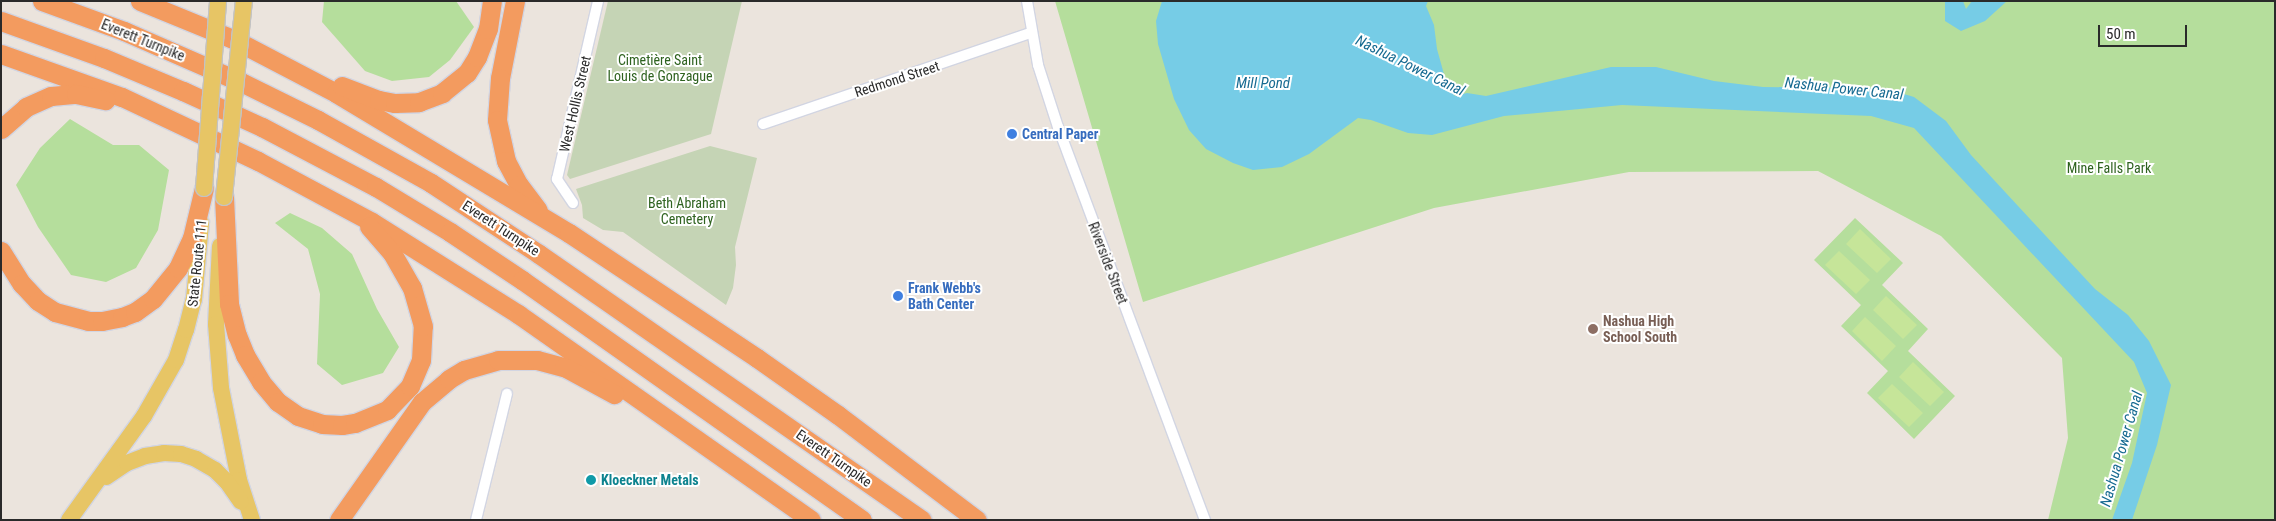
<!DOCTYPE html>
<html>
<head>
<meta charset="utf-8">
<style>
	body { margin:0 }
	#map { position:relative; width:2276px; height:521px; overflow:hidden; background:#ebe4dd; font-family:"Roboto Condensed",sans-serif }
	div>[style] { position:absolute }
	.green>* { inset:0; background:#b5de9c }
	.cemetery>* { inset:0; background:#c5d4b5 }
	.pitch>* { inset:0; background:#c6e599 }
	.water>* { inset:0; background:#76cce6 }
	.roads { filter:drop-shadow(1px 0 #d2d5e2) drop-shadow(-1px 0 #d2d5e2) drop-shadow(0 1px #d2d5e2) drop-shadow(0 -1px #d2d5e2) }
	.street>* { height:10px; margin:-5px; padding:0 5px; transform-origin:5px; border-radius:5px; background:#fff }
	.primary>* { height:16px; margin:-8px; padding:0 8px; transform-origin:8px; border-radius:8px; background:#e7c565 }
	.highway>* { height:19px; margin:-9.5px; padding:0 9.5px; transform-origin:9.5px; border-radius:9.5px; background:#f39b5f }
	.bridges { filter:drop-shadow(1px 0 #c3c3c3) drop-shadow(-1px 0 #c3c3c3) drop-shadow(0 1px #c3c3c3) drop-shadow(0 -1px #c3c3c3) }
	.primary-bridge>* { height:16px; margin:-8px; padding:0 8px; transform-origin:8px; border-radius:8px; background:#e7c565 }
	.dots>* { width:14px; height:14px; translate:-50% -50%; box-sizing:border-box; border:2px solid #fff; border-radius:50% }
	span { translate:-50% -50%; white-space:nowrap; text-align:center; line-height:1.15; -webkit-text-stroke:4px #fff; paint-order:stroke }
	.street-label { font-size:14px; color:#2a2a2a }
	.park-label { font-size:14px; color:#2e621f }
	.shop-label { font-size:14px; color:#366cbe; font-weight:700 }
	.left { translate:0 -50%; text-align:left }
	.education-label { font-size:14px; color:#785e54; font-weight:700 }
	.culture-label { font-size:14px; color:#0d838f; font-weight:700 }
	.water-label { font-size:15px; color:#166a91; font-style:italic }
	.frame { position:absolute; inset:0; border:2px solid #2a2a2a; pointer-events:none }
	.scale { position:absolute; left:2098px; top:25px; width:89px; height:22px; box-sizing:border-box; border:2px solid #2a2a2a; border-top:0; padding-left:6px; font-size:15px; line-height:18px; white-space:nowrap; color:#2a2a2a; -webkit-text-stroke:4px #fff; paint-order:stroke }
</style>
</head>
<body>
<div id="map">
	<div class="green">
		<i style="clip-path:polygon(324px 1px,456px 1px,474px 27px,450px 60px,429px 77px,392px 81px,365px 71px,322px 22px)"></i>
		<i style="clip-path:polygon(1055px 1px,2275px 1px,2275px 520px,2048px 520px,2068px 438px,2062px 358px,1941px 236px,1818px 171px,1629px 172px,1434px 208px,1143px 302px)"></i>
		<i style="clip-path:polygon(70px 119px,113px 145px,139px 145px,169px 170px,158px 230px,136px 268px,106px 282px,71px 275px,38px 227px,16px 185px,40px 148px)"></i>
		<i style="clip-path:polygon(290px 213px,322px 228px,352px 254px,377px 309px,399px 347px,383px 373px,342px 385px,317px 364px,320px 294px,308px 249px,275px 223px)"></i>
		<i style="clip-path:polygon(1855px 218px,1903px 263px,1882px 285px,1928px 329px,1908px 351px,1955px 396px,1914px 439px,1867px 393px,1888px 371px,1841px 326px,1861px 305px,1814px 260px)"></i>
	</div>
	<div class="cemetery">
		<i style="clip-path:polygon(608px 1px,742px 1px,711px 134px,570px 179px,567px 175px)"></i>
		<i style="clip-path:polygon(710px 146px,757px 158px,735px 247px,736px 265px,733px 288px,726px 305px,623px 232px,603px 230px,583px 218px,582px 205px,576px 189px)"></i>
	</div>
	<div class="pitch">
		<i style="clip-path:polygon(1860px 229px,1891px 259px,1877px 273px,1846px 244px)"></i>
		<i style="clip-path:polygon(1839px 251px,1870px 280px,1856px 294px,1825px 265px)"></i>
		<i style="clip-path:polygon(1886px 296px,1917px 325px,1903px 339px,1873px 310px)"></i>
		<i style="clip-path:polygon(1865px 317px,1896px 346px,1882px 361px,1852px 331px)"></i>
		<i style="clip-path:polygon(1913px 362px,1944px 392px,1930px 406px,1899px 377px)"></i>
		<i style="clip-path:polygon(1892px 384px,1923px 413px,1909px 427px,1878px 398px)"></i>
	</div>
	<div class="water">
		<i style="clip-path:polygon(1162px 1px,1428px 1px,1426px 6px,1434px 25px,1437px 49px,1447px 85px,1455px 96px,1467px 93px,1486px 96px,1611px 67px,1656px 67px,1714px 81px,1763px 87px,1884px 88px,1914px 97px,1946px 121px,1971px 155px,2006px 193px,2095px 289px,2128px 315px,2149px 341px,2171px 385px,2157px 445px,2132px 520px,2112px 520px,2132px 463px,2147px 393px,2134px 362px,1914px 128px,1871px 116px,1622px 105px,1504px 116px,1432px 135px,1408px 133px,1371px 120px,1358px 118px,1309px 154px,1282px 167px,1253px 170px,1233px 163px,1206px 149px,1189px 130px,1174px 99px,1158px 44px,1156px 21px)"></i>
		<i style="clip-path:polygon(1945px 1px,1963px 1px,1966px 9px,1972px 1px,2007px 1px,1985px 21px,1961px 31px,1945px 21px)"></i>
	</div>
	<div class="roads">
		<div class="street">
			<i style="left:1027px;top:1px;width:65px;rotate:80.2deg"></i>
			<i style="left:1038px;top:65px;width:65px;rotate:72.1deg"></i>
			<i style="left:1058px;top:127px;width:420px;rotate:69.5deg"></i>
			<i style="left:763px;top:124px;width:283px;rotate:-18.8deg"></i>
			<i style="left:573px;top:203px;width:29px;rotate:-124deg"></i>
			<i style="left:557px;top:179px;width:183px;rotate:-77deg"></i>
			<i style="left:476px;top:520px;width:130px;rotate:-76.2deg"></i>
		</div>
		<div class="primary">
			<i style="left:220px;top:246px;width:78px;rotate:92.9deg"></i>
			<i style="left:216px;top:324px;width:64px;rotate:85.5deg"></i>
			<i style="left:221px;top:388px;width:94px;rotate:78.9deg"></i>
			<i style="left:239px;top:480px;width:42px;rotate:72deg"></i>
			<i style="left:106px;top:477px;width:25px;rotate:-34deg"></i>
			<i style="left:127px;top:463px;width:19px;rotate:-21deg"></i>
			<i style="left:145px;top:456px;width:19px;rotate:-9deg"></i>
			<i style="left:164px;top:453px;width:17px;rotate:3deg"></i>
			<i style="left:181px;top:454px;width:16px;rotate:18deg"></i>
			<i style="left:196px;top:459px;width:22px;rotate:30deg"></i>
			<i style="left:215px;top:470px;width:17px;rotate:45deg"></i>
			<i style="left:227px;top:482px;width:24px;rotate:55deg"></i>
			<i style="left:69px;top:520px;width:128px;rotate:-54.2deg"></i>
			<i style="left:144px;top:416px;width:64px;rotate:-60.3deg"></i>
			<i style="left:176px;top:360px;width:32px;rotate:-72deg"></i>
			<i style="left:186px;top:330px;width:32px;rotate:-76deg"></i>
			<i style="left:194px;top:299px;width:76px;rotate:-84.7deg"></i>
		</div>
		<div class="highway">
			<i style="left:42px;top:1px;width:87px;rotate:20.1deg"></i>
			<i style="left:124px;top:31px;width:128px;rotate:23.6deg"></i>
			<i style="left:241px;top:82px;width:86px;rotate:26.3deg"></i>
			<i style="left:318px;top:120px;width:129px;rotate:29.1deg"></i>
			<i style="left:431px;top:183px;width:129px;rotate:33.3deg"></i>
			<i style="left:539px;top:254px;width:466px;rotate:34.8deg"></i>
			<i style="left:140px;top:1px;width:97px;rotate:22.3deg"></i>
			<i style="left:515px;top:1px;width:78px;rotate:101deg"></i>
			<i style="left:500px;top:78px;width:42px;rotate:94.1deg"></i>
			<i style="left:497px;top:120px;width:42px;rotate:77.6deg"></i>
			<i style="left:506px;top:161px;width:27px;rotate:62deg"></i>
			<i style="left:519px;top:185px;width:31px;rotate:53deg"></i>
			<i style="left:1px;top:21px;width:109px;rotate:19.8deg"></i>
			<i style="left:104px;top:58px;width:86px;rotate:22.7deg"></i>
			<i style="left:183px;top:91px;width:87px;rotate:24.5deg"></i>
			<i style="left:262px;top:127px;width:129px;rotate:27.8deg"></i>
			<i style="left:376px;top:187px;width:87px;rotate:31.3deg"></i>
			<i style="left:450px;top:232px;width:87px;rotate:33.7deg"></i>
			<i style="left:522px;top:280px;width:416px;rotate:35.2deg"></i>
			<i style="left:231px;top:38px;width:119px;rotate:27.6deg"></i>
			<i style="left:336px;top:93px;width:272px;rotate:31deg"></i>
			<i style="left:569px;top:233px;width:226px;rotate:33.6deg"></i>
			<i style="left:757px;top:358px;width:99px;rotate:35.1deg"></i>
			<i style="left:838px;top:415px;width:174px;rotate:37.1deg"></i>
			<i style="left:1px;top:54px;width:128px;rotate:19.6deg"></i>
			<i style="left:122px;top:97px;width:150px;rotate:25.2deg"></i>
			<i style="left:258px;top:161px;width:129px;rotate:28.2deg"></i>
			<i style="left:372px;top:222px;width:173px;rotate:32.2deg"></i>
			<i style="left:518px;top:314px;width:358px;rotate:35.1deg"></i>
			<i style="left:342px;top:86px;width:40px;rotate:21deg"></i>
			<i style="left:379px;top:100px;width:16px;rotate:11deg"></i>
			<i style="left:395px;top:103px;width:24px;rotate:-2deg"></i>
			<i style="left:419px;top:102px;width:25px;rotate:-21deg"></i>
			<i style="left:442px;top:93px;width:32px;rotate:-39deg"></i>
			<i style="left:467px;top:73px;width:19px;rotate:-58deg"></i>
			<i style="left:477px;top:57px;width:30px;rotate:-69deg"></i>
			<i style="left:488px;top:29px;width:28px;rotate:-82deg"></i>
			<i style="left:1px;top:129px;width:33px;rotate:-41deg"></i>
			<i style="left:26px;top:107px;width:27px;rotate:-24deg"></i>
			<i style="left:51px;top:96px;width:25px;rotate:-5deg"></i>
			<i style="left:76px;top:94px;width:30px;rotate:12deg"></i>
			<i style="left:224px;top:197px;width:107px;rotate:87.3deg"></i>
			<i style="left:229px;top:304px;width:32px;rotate:76deg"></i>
			<i style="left:237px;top:335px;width:22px;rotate:68deg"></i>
			<i style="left:245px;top:355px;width:31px;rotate:59deg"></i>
			<i style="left:261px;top:382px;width:26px;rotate:50deg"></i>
			<i style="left:278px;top:402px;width:24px;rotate:35deg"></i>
			<i style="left:298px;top:416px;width:25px;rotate:18deg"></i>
			<i style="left:322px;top:424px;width:20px;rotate:3deg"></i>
			<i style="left:342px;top:425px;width:13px;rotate:-9deg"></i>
			<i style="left:355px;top:423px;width:35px;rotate:-22deg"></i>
			<i style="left:387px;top:410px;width:33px;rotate:-46deg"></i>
			<i style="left:410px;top:386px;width:28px;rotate:-67deg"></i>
			<i style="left:421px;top:360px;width:34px;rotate:-87deg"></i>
			<i style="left:423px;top:326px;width:40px;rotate:-106deg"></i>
			<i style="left:412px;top:288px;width:40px;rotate:-119.7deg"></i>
			<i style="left:392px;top:253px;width:35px;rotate:-131deg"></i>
			<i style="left:1px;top:251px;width:39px;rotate:58deg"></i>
			<i style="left:22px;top:284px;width:23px;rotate:47deg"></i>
			<i style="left:38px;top:301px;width:20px;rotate:33deg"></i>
			<i style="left:55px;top:312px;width:34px;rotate:15deg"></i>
			<i style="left:88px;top:321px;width:14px"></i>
			<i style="left:102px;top:321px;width:20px;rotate:-11deg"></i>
			<i style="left:122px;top:317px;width:14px;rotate:-21deg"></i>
			<i style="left:135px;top:312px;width:22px;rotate:-36deg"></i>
			<i style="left:153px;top:299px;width:40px;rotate:-51deg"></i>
			<i style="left:178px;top:268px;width:33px;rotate:-65deg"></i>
			<i style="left:192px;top:238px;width:51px;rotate:-76.5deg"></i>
			<i style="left:339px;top:520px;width:144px;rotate:-54.9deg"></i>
			<i style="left:422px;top:402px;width:35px;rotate:-40deg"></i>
			<i style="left:449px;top:379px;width:17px;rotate:-31deg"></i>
			<i style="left:464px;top:370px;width:35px;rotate:-16deg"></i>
			<i style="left:498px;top:360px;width:39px"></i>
			<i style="left:537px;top:360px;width:28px;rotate:15deg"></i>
			<i style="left:564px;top:367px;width:57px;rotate:28.4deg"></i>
		</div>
	</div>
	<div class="bridges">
		<div class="primary-bridge">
			<i style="left:204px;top:188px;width:188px;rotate:-85.7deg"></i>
			<i style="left:224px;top:197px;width:197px;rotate:-84.2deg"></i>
		</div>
	</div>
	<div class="dots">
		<i style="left:1012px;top:134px;background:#3f7fe0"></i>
		<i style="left:898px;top:296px;background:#3f7fe0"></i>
		<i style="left:1593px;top:329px;background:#8d6e63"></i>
		<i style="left:591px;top:480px;background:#0f9aa8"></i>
	</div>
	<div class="street-label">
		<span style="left:143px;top:40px;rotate:22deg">Everett Turnpike</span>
		<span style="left:897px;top:79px;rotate:-18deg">Redmond Street</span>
		<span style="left:575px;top:104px;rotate:-77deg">West Hollis Street</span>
		<span style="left:501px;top:228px;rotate:33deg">Everett Turnpike</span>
		<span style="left:197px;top:263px;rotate:-84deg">State Route 111</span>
		<span style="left:1108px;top:263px;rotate:69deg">Riverside Street</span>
		<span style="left:834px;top:458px;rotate:35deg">Everett Turnpike</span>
	</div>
	<div class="park-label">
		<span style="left:660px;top:68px">Cimetière Saint<br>Louis de Gonzague</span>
		<span style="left:2109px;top:168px">Mine Falls Park</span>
		<span style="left:687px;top:211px">Beth Abraham<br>Cemetery</span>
	</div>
	<div class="shop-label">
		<span class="left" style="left:1022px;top:134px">Central Paper</span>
		<span class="left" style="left:908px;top:296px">Frank Webb's<br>Bath Center</span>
	</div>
	<div class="education-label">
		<span class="left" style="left:1603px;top:329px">Nashua High<br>School South</span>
	</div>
	<div class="culture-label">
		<span class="left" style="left:601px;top:480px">Kloeckner Metals</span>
	</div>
	<div class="water-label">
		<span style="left:1410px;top:66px;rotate:26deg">Nashua Power Canal</span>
		<span style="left:1263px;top:84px">Mill Pond</span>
		<span style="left:1844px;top:89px;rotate:6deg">Nashua Power Canal</span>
		<span style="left:2122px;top:449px;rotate:-74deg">Nashua Power Canal</span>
	</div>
	<div class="frame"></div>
	<div class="scale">50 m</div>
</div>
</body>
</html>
